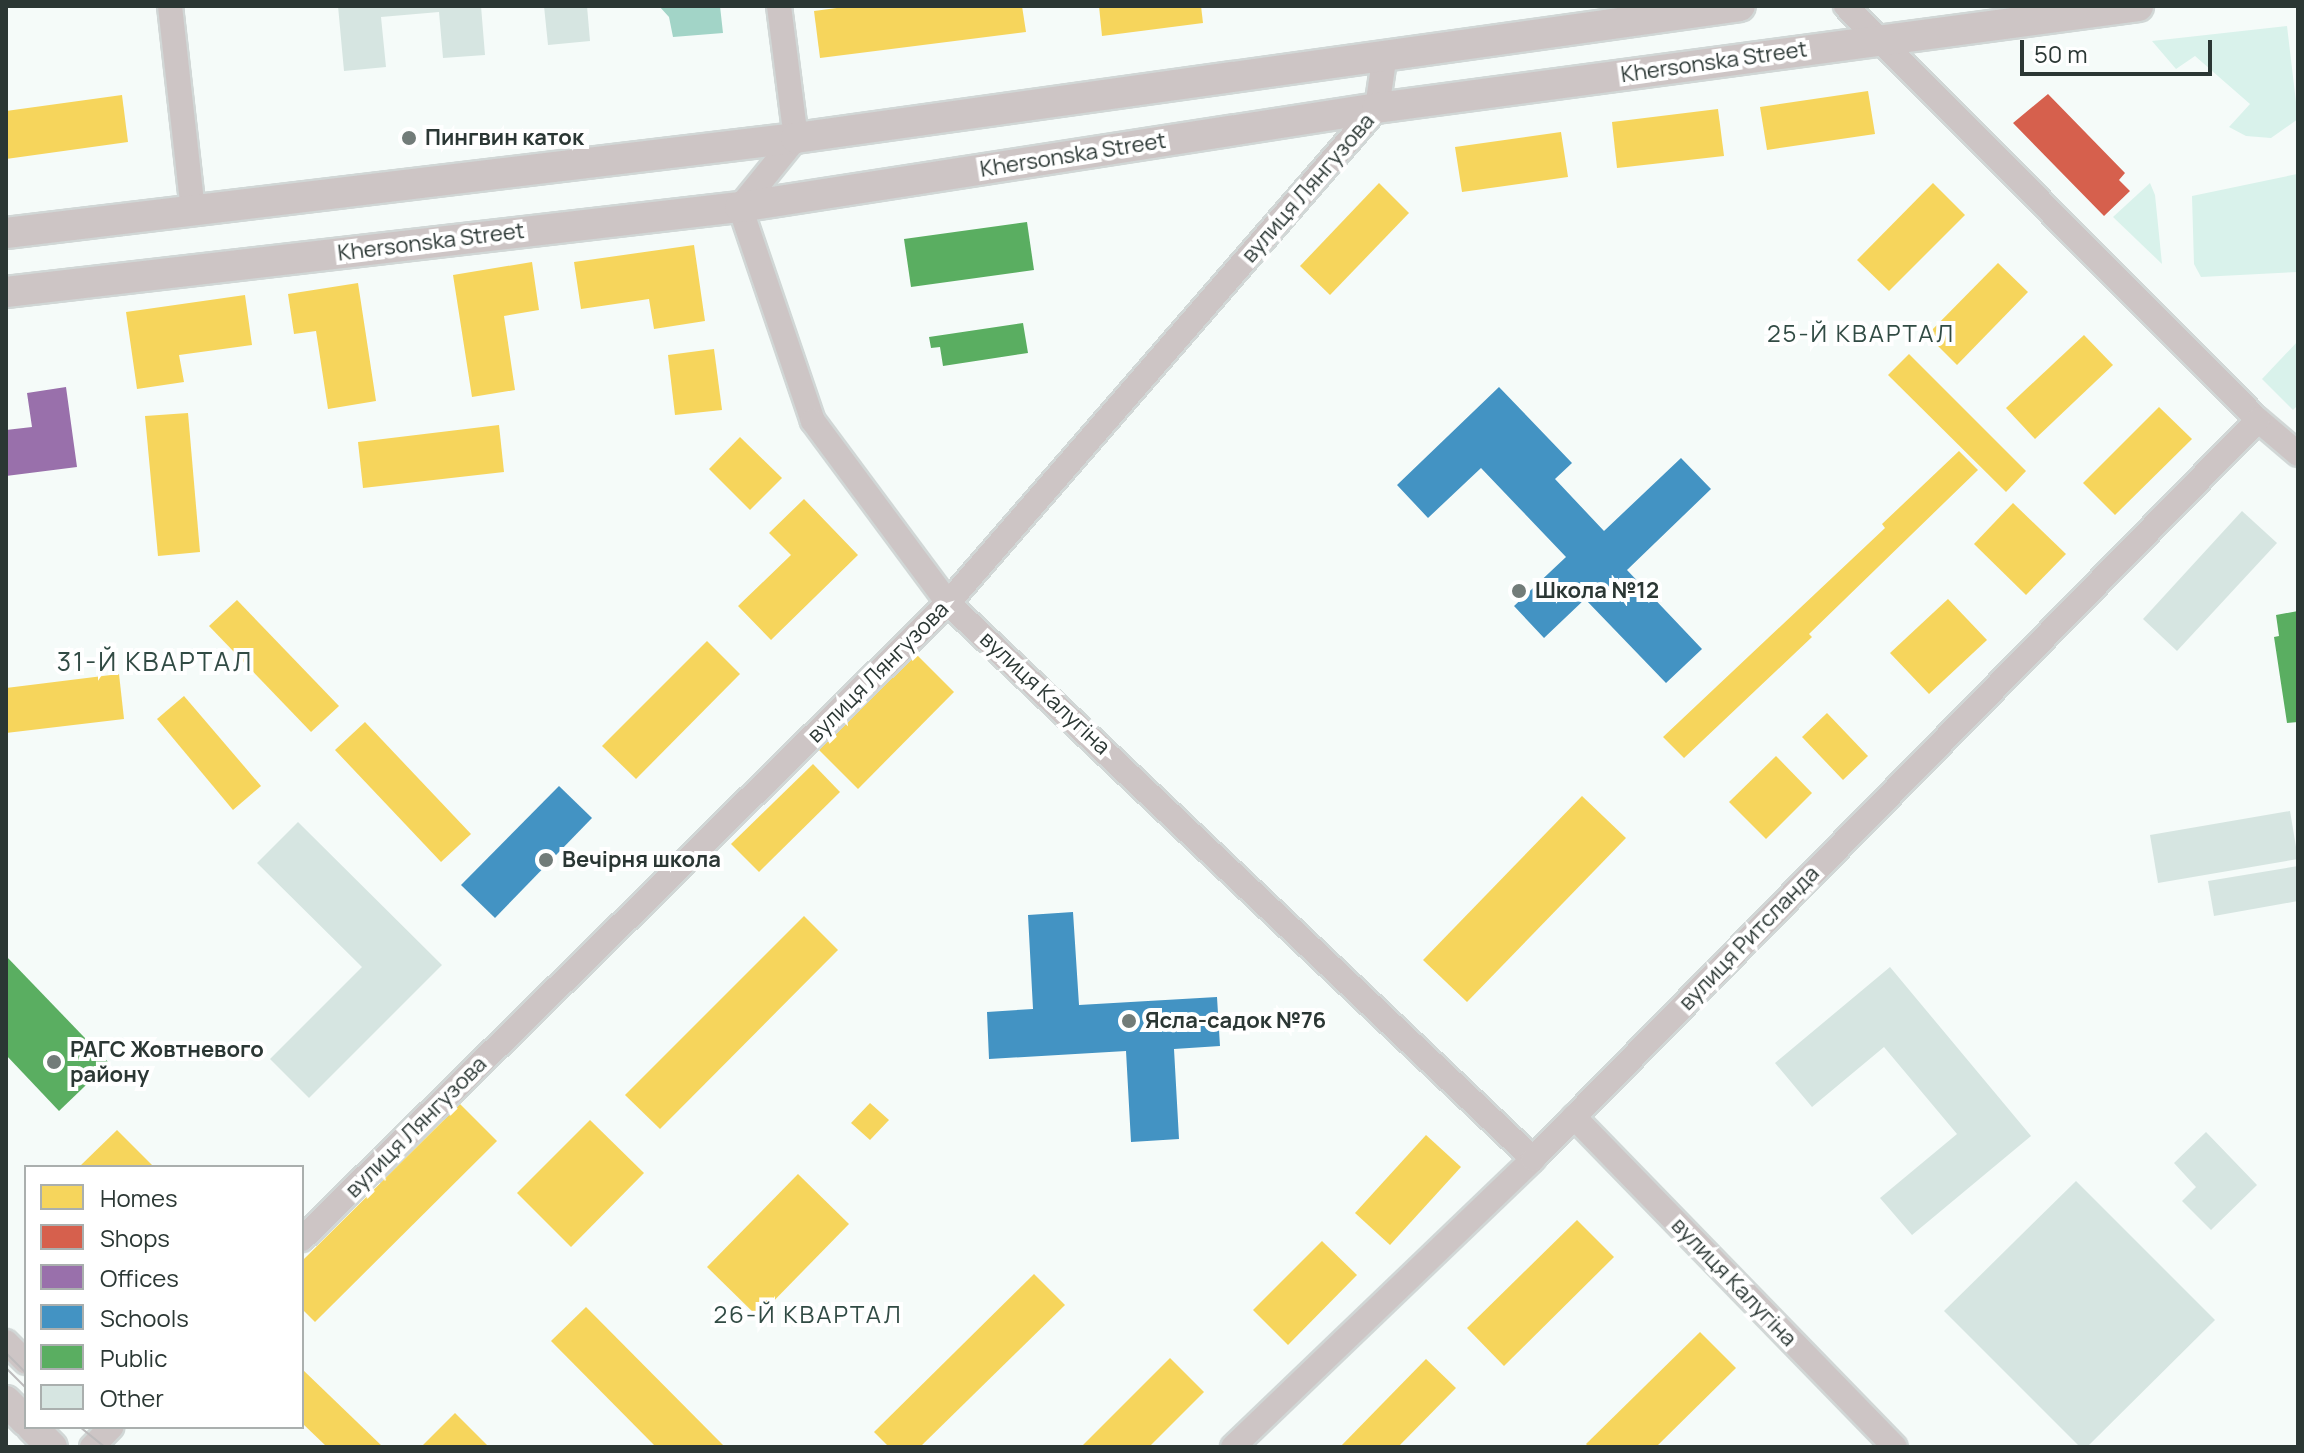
<!DOCTYPE html>
<html>
<head>
<meta charset="utf-8">
<style>
	body { margin:0 }
	#map { position:relative; width:2304px; height:1453px; overflow:hidden; background:#f5fbf9; font-family:Manrope,sans-serif }
	div>[style] { position:absolute }
	.green>* { inset:0; background:#d9f2eb }
	.water>* { inset:0; background:#a2d4c7 }
	.homes>* { inset:0; background:#f6d55c }
	.shops>* { inset:0; background:#d6604d }
	.offices>* { inset:0; background:#9970ab }
	.schools>* { inset:0; background:#4393c3 }
	.public>* { inset:0; background:#5aae61 }
	.building>* { inset:0; background:#d6e5e1 }
	.roads { filter:drop-shadow(2px 0 #d1d7d6) drop-shadow(-2px 0 #d1d7d6) drop-shadow(0 2px #d1d7d6) drop-shadow(0 -2px #d1d7d6) }
	.minor>* { height:24px; margin:-12px; padding:0 12px; transform-origin:12px; border-radius:12px; background:#cdc5c5 }
	.tertiary>* { height:30px; margin:-15px; padding:0 15px; transform-origin:15px; border-radius:15px; background:#cdc5c5 }
	.tram>* { height:2px; margin:-1px; padding:0 1px; transform-origin:1px; border-radius:1px; background:#bdbbbc }
	.dots>* { width:22px; height:22px; translate:-50% -50%; box-sizing:border-box; border:4px solid #fff; border-radius:50% }
	span { translate:-50% -50%; white-space:nowrap; text-align:center; line-height:1.15; -webkit-text-stroke:8px #fff; paint-order:stroke }
	.street-label { font-size:22px; color:#2b3734 }
	.poi-label { font-size:22px; color:#2b3734; font-weight:700 }
	.left { translate:0 -50%; text-align:left }
	.neighbourhood-label { font-size:24px; color:#314b44; letter-spacing:2px }
	.quarter-label { font-size:26px; color:#314b44; letter-spacing:2px }
	.frame { position:absolute; inset:0; border:8px solid #2b3734; pointer-events:none }
	.legend { position:absolute; left:24px; top:1165px; width:280px; height:264px; box-sizing:border-box; background:#fff; border:2px solid #aaafae; margin:0; padding:10px 14px; list-style:none; font-size:24px; color:#2b3734 }
	.legend li { display:flex; align-items:center; gap:16px; height:40px }
	.legend b { width:40px; border:2px solid #aaafae }
	.scale { position:absolute; left:2020px; top:40px; width:192px; height:36px; box-sizing:border-box; border:4px solid #2b3734; border-top:0; padding-left:10px; font-size:24px; line-height:28px; white-space:nowrap; color:#2b3734; -webkit-text-stroke:6px #fff; paint-order:stroke }
</style>
</head>
<body>
<div id="map">
	<div class="green">
		<i style="clip-path:polygon(2287px 26px,2298px 119px,2271px 138px,2246px 136px,2229px 127px,2250px 104px,2195px 56px,2176px 69px,2152px 41px)"></i>
		<i style="clip-path:polygon(2297px 174px,2298px 272px,2201px 277px,2194px 264px,2192px 196px)"></i>
		<i style="clip-path:polygon(2150px 183px,2155px 195px,2162px 264px,2113px 217px)"></i>
		<i style="clip-path:polygon(2298px 341px,2298px 405px,2293px 410px,2262px 379px)"></i>
	</div>
	<div class="water">
		<i style="clip-path:polygon(659px 6px,720px 6px,723px 33px,673px 37px,669px 17px)"></i>
	</div>
	<div class="homes">
		<i style="clip-path:polygon(852px 6px,1022px 6px,1026px 32px,820px 58px,814px 11px)"></i>
		<i style="clip-path:polygon(1099px 6px,1201px 6px,1203px 23px,1102px 36px)"></i>
		<i style="clip-path:polygon(1868px 91px,1875px 134px,1767px 150px,1760px 107px)"></i>
		<i style="clip-path:polygon(122px 95px,128px 142px,6px 159px,6px 111px)"></i>
		<i style="clip-path:polygon(1718px 109px,1724px 156px,1617px 168px,1612px 122px)"></i>
		<i style="clip-path:polygon(1561px 132px,1568px 177px,1462px 192px,1455px 147px)"></i>
		<i style="clip-path:polygon(1379px 183px,1409px 213px,1330px 295px,1300px 266px)"></i>
		<i style="clip-path:polygon(1933px 183px,1965px 215px,1889px 291px,1857px 260px)"></i>
		<i style="clip-path:polygon(694px 245px,705px 321px,654px 329px,649px 299px,581px 309px,574px 262px)"></i>
		<i style="clip-path:polygon(532px 262px,539px 310px,504px 316px,515px 390px,472px 397px,453px 275px)"></i>
		<i style="clip-path:polygon(1998px 263px,2028px 292px,1957px 365px,1927px 335px)"></i>
		<i style="clip-path:polygon(358px 283px,376px 401px,328px 409px,316px 331px,294px 334px,288px 294px)"></i>
		<i style="clip-path:polygon(245px 295px,252px 345px,179px 355px,184px 382px,137px 389px,126px 312px)"></i>
		<i style="clip-path:polygon(2084px 335px,2113px 365px,2035px 439px,2006px 408px)"></i>
		<i style="clip-path:polygon(714px 349px,722px 410px,675px 415px,668px 355px)"></i>
		<i style="clip-path:polygon(1909px 354px,2026px 471px,2006px 492px,1888px 375px)"></i>
		<i style="clip-path:polygon(2159px 407px,2192px 439px,2115px 515px,2083px 483px)"></i>
		<i style="clip-path:polygon(188px 413px,200px 552px,158px 556px,145px 416px)"></i>
		<i style="clip-path:polygon(499px 425px,504px 472px,363px 488px,358px 442px)"></i>
		<i style="clip-path:polygon(740px 437px,782px 478px,750px 510px,709px 469px)"></i>
		<i style="clip-path:polygon(1959px 451px,1978px 470px,1809px 634px,1812px 637px,1684px 758px,1663px 737px,1885px 528px,1882px 524px)"></i>
		<i style="clip-path:polygon(804px 499px,858px 555px,771px 640px,738px 606px,791px 555px,769px 533px)"></i>
		<i style="clip-path:polygon(2013px 503px,2066px 554px,2026px 595px,1974px 544px)"></i>
		<i style="clip-path:polygon(1948px 599px,1987px 640px,1929px 694px,1890px 653px)"></i>
		<i style="clip-path:polygon(237px 600px,339px 706px,311px 732px,209px 626px)"></i>
		<i style="clip-path:polygon(707px 641px,740px 674px,636px 779px,602px 746px)"></i>
		<i style="clip-path:polygon(916px 654px,954px 692px,858px 789px,819px 750px)"></i>
		<i style="clip-path:polygon(119px 674px,124px 719px,6px 733px,6px 688px)"></i>
		<i style="clip-path:polygon(184px 696px,261px 786px,233px 810px,157px 719px)"></i>
		<i style="clip-path:polygon(1827px 713px,1868px 756px,1843px 780px,1802px 737px)"></i>
		<i style="clip-path:polygon(365px 722px,471px 834px,441px 862px,335px 750px)"></i>
		<i style="clip-path:polygon(1776px 756px,1812px 793px,1766px 839px,1729px 802px)"></i>
		<i style="clip-path:polygon(813px 764px,840px 792px,759px 872px,731px 844px)"></i>
		<i style="clip-path:polygon(1582px 796px,1626px 838px,1467px 1002px,1423px 960px)"></i>
		<i style="clip-path:polygon(804px 916px,838px 950px,660px 1129px,625px 1095px)"></i>
		<i style="clip-path:polygon(870px 1103px,889px 1120px,870px 1140px,851px 1123px)"></i>
		<i style="clip-path:polygon(460px 1104px,497px 1141px,315px 1322px,302px 1309px,302px 1261px)"></i>
		<i style="clip-path:polygon(590px 1120px,644px 1173px,571px 1247px,517px 1193px)"></i>
		<i style="clip-path:polygon(117px 1130px,154px 1167px,79px 1167px)"></i>
		<i style="clip-path:polygon(1426px 1135px,1461px 1167px,1390px 1245px,1355px 1213px)"></i>
		<i style="clip-path:polygon(798px 1174px,849px 1224px,758px 1317px,707px 1267px)"></i>
		<i style="clip-path:polygon(1577px 1220px,1614px 1257px,1504px 1366px,1467px 1328px)"></i>
		<i style="clip-path:polygon(1322px 1241px,1357px 1275px,1288px 1345px,1253px 1310px)"></i>
		<i style="clip-path:polygon(1034px 1274px,1065px 1305px,920px 1447px,889px 1447px,874px 1432px)"></i>
		<i style="clip-path:polygon(586px 1307px,725px 1447px,656px 1447px,551px 1341px)"></i>
		<i style="clip-path:polygon(1700px 1332px,1736px 1368px,1656px 1447px,1589px 1447px,1586px 1444px)"></i>
		<i style="clip-path:polygon(1170px 1358px,1204px 1392px,1149px 1447px,1081px 1447px)"></i>
		<i style="clip-path:polygon(1426px 1359px,1456px 1388px,1398px 1447px,1340px 1447px)"></i>
		<i style="clip-path:polygon(302px 1369px,383px 1447px,327px 1447px,302px 1423px)"></i>
		<i style="clip-path:polygon(455px 1413px,489px 1447px,421px 1447px)"></i>
	</div>
	<div class="shops">
		<i style="clip-path:polygon(2048px 94px,2125px 173px,2119px 180px,2130px 191px,2104px 216px,2013px 123px)"></i>
	</div>
	<div class="offices">
		<i style="clip-path:polygon(66px 387px,77px 467px,6px 476px,6px 430px,32px 427px,27px 393px)"></i>
	</div>
	<div class="schools">
		<i style="clip-path:polygon(1499px 387px,1572px 463px,1555px 479px,1604px 531px,1681px 458px,1711px 489px,1627px 570px,1702px 649px,1666px 683px,1585px 599px,1544px 638px,1514px 606px,1566px 557px,1481px 468px,1428px 518px,1397px 485px)"></i>
		<i style="clip-path:polygon(559px 786px,592px 818px,495px 918px,461px 885px)"></i>
		<i style="clip-path:polygon(1073px 912px,1079px 1005px,1217px 997px,1220px 1046px,1174px 1049px,1179px 1139px,1131px 1142px,1126px 1051px,989px 1059px,987px 1012px,1033px 1009px,1028px 915px)"></i>
	</div>
	<div class="public">
		<i style="clip-path:polygon(1027px 222px,1034px 270px,911px 287px,904px 239px)"></i>
		<i style="clip-path:polygon(1023px 323px,1028px 353px,943px 366px,940px 347px,931px 348px,929px 337px)"></i>
		<i style="clip-path:polygon(2298px 611px,2298px 722px,2287px 723px,2274px 637px,2279px 636px,2276px 615px)"></i>
		<i style="clip-path:polygon(6px 956px,109px 1063px,59px 1111px,6px 1055px)"></i>
	</div>
	<div class="building">
		<i style="clip-path:polygon(338px 6px,481px 6px,485px 55px,443px 58px,439px 12px,381px 17px,386px 67px,344px 71px)"></i>
		<i style="clip-path:polygon(544px 6px,587px 6px,590px 41px,548px 45px)"></i>
		<i style="clip-path:polygon(2242px 511px,2277px 543px,2177px 651px,2143px 619px)"></i>
		<i style="clip-path:polygon(2290px 811px,2298px 859px,2158px 883px,2150px 835px)"></i>
		<i style="clip-path:polygon(298px 822px,442px 965px,309px 1098px,270px 1059px,362px 967px,257px 863px)"></i>
		<i style="clip-path:polygon(2298px 866px,2298px 901px,2214px 916px,2208px 881px)"></i>
		<i style="clip-path:polygon(1890px 967px,2031px 1136px,1912px 1235px,1880px 1198px,1957px 1134px,1884px 1047px,1812px 1107px,1775px 1063px)"></i>
		<i style="clip-path:polygon(2206px 1132px,2257px 1185px,2211px 1230px,2182px 1201px,2196px 1187px,2174px 1163px)"></i>
		<i style="clip-path:polygon(2076px 1181px,2215px 1320px,2087px 1447px,2080px 1447px,1944px 1311px)"></i>
	</div>
	<div class="roads">
		<div class="minor">
			<i style="left:170px;top:6px;width:205px;rotate:83.6deg"></i>
			<i style="left:779px;top:6px;width:133px;rotate:82.7deg"></i>
			<i style="left:796px;top:138px;width:89px;rotate:129.1deg"></i>
			<i style="left:740px;top:207px;width:226px;rotate:71.2deg"></i>
			<i style="left:813px;top:421px;width:227px;rotate:53.4deg"></i>
			<i style="left:948px;top:603px;width:807px;rotate:43.54deg"></i>
			<i style="left:1846px;top:6px;width:584px;rotate:45.14deg"></i>
			<i style="left:2258px;top:420px;width:52px;rotate:40.4deg"></i>
			<i style="left:1574px;top:1117px;width:460px;rotate:45.8deg"></i>
			<i style="left:302px;top:1239px;width:907px;rotate:-44.55deg"></i>
			<i style="left:948px;top:603px;width:655px;rotate:-49.09deg"></i>
			<i style="left:1377px;top:108px;width:55px;rotate:-81.6deg"></i>
			<i style="left:6px;top:1342px;width:28px;rotate:45deg"></i>
			<i style="left:92px;top:1447px;width:28px;rotate:-46deg"></i>
			<i style="left:1233px;top:1447px;width:416px;rotate:-43.8deg"></i>
			<i style="left:1533px;top:1159px;width:1035px;rotate:-45.55deg"></i>
		</div>
		<div class="tertiary">
			<i style="left:6px;top:233px;width:796px;rotate:-6.86deg"></i>
			<i style="left:796px;top:138px;width:953px;rotate:-7.96deg"></i>
			<i style="left:6px;top:292px;width:739px;rotate:-6.61deg"></i>
			<i style="left:740px;top:207px;width:645px;rotate:-8.83deg"></i>
			<i style="left:1377px;top:108px;width:768px;rotate:-7.63deg"></i>
			<i style="left:6px;top:1401px;width:28px;rotate:45deg"></i>
			<i style="left:32px;top:1427px;width:28px;rotate:45deg"></i>
		</div>
	</div>
	<div class="tram">
		<i style="left:6px;top:1353px;width:28px;rotate:45deg"></i>
		<i style="left:6px;top:1368px;width:28px;rotate:45deg"></i>
		<i style="left:80px;top:1427px;width:32px;rotate:39deg"></i>
	</div>
	<div class="dots">
		<i style="left:409px;top:138px;background:#727c79"></i>
		<i style="left:1519px;top:591px;background:#727c79"></i>
		<i style="left:546px;top:860px;background:#727c79"></i>
		<i style="left:1129px;top:1021px;background:#727c79"></i>
		<i style="left:54px;top:1062px;background:#727c79"></i>
	</div>
	<div class="street-label">
		<span style="left:1714px;top:62px;rotate:-8deg">Khersonska Street</span>
		<span style="left:1073px;top:155px;rotate:-9deg">Khersonska Street</span>
		<span style="left:1308px;top:188px;rotate:-49deg">вулиця Лянгузова</span>
		<span style="left:431px;top:242px;rotate:-7deg">Khersonska Street</span>
		<span style="left:878px;top:672px;rotate:-45deg">вулиця Лянгузова</span>
		<span style="left:1045px;top:693px;rotate:43deg">вулиця Калугіна</span>
		<span style="left:1749px;top:938px;rotate:-46deg">вулиця Ритсланда</span>
		<span style="left:416px;top:1127px;rotate:-45deg">вулиця Лянгузова</span>
		<span style="left:1734px;top:1282px;rotate:46deg">вулиця Калугіна</span>
	</div>
	<div class="poi-label">
		<span class="left" style="left:425px;top:138px">Пингвин каток</span>
		<span class="left" style="left:1535px;top:591px">Школа №12</span>
		<span class="left" style="left:562px;top:860px">Вечірня школа</span>
		<span class="left" style="left:1145px;top:1021px">Ясла-садок №76</span>
		<span class="left" style="left:70px;top:1062px">РАГС Жовтневого<br>району</span>
	</div>
	<div class="neighbourhood-label">
		<span style="left:1861px;top:333px">25-Й КВАРТАЛ</span>
		<span style="left:808px;top:1314px">26-Й КВАРТАЛ</span>
	</div>
	<div class="quarter-label">
		<span style="left:155px;top:662px">31-Й КВАРТАЛ</span>
	</div>
	<div class="frame"></div>
	<ul class="legend">
	<li><b style="height:22px;background:#f6d55c"></b>Homes</li>
	<li><b style="height:22px;background:#d6604d"></b>Shops</li>
	<li><b style="height:22px;background:#9970ab"></b>Offices</li>
	<li><b style="height:22px;background:#4393c3"></b>Schools</li>
	<li><b style="height:22px;background:#5aae61"></b>Public</li>
	<li><b style="height:22px;background:#d6e5e1"></b>Other</li>
	</ul>
	<div class="scale">50 m</div>
</div>
</body>
</html>
